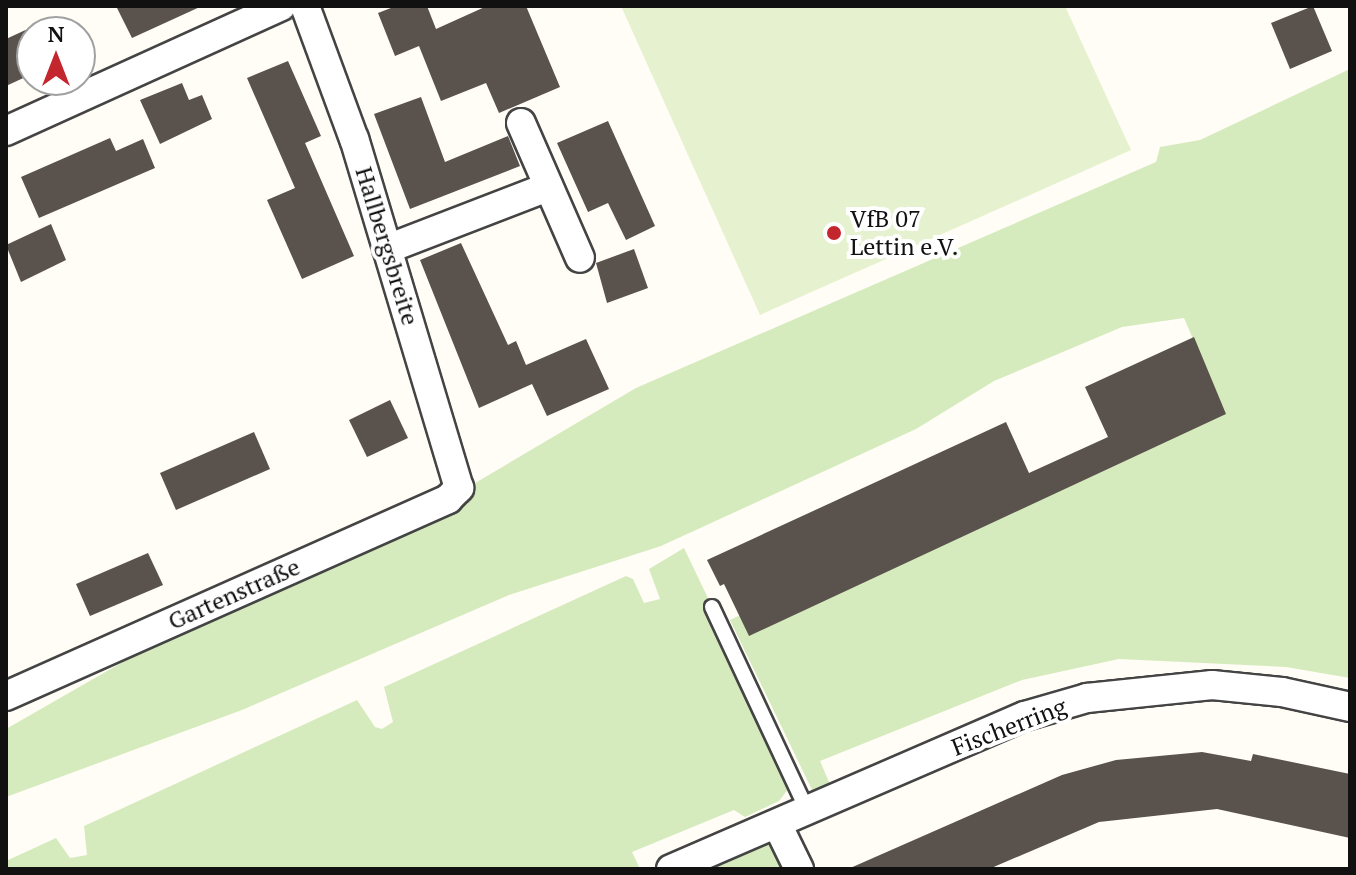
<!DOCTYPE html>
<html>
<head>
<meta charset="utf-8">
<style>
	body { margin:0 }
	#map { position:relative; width:1356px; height:875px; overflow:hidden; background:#fffdf5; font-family:"PT Serif",serif }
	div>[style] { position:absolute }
	.green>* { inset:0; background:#d5ebbd }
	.pitch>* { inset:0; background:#e6f2cf }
	.building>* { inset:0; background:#5a524d }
	.roads { filter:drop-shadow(2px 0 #444) drop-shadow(-2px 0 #444) drop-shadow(0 2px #444) drop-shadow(0 -2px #444) }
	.service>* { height:14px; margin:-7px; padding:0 7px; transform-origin:7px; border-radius:7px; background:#fff }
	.minor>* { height:28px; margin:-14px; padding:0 14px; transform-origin:14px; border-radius:14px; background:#fff }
	.dots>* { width:22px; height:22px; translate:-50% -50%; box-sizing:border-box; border:4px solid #fff; border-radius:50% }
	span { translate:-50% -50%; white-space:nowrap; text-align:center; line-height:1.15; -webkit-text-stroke:8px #fff; paint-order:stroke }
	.poi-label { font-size:24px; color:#111 }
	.left { translate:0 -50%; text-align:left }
	.street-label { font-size:24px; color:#111 }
	.frame { position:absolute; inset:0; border:8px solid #111; pointer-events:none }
	.north { position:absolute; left:16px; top:16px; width:80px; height:80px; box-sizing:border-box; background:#fff; border:2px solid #a0a0a0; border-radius:50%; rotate:0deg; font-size:22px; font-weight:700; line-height:32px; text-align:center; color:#111 }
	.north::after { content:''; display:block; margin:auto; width:28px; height:36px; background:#c4262e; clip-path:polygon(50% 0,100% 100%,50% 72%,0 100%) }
</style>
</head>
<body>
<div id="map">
	<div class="green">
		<i style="clip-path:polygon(1350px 69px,1350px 678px,1286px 667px,1119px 659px,1022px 680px,820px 761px,832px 789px,814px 794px,730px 620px,1214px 388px,1184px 318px,1122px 327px,994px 381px,916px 429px,661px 546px,509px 595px,242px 710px,6px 797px,6px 729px,189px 624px,448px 499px,636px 388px,1156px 162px,1160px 147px,1200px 140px)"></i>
		<i style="clip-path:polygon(684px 548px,795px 780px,779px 801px,745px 817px,734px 810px,632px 852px,640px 869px,6px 869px,6px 861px,56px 838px,70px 858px,87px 855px,84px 826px,357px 700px,375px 727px,382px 729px,393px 722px,384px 687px,626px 576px,633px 579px,644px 603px,660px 599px,649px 569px)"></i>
		<i style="clip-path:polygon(778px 826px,799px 869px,671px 869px)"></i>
	</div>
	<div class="pitch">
		<i style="clip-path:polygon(621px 6px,1065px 6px,1131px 150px,760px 315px)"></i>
	</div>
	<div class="building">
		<i style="clip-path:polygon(116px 6px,202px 6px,132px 38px)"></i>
		<i style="clip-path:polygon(396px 6px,427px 6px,436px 29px,487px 6px,526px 6px,560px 87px,499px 113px,486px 83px,441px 101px,419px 46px,395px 56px,378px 13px)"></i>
		<i style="clip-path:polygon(1313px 6px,1332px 51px,1290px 69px,1271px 23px)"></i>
		<i style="clip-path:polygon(32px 27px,32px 74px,6px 86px,6px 39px)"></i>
		<i style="clip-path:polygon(288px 61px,321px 136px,305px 143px,354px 256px,302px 279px,267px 200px,295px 188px,247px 78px)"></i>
		<i style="clip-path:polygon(182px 83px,189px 100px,202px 95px,212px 119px,160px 144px,140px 100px)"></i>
		<i style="clip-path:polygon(421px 97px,445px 162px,508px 136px,520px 166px,410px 209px,374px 114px)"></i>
		<i style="clip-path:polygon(608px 121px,655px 226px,626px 240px,608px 203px,588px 212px,557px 143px)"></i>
		<i style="clip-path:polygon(110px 138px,116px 151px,143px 139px,155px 168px,39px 218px,21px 177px)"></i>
		<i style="clip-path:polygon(51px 224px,66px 260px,21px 282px,6px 245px)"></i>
		<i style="clip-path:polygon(461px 243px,508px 345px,516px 341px,526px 365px,586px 339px,609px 389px,547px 416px,532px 384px,479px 408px,420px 260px)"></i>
		<i style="clip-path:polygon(634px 249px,648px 288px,607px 303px,596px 263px)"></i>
		<i style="clip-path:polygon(1194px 337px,1226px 414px,749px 636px,724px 584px,720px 586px,707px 560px,1006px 422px,1029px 473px,1108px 437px,1085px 387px)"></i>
		<i style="clip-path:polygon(390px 400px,408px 438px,367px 457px,349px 420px)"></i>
		<i style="clip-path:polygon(254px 432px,270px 469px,176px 510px,160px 473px)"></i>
		<i style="clip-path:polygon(148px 553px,163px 585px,90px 616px,76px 584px)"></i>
		<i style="clip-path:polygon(1202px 752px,1251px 761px,1253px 754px,1350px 774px,1350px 838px,1217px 809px,1099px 822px,989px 869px,848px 869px,1062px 775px,1116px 760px)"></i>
	</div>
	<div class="roads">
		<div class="service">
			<i style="left:712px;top:607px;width:226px;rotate:64.9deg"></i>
		</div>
		<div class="minor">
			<i style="left:521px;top:123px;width:147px;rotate:66.4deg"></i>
			<i style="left:6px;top:131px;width:302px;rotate:-24.4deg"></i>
			<i style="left:387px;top:249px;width:173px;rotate:-21.1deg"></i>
			<i style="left:6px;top:696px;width:484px;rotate:-24deg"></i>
			<i style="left:448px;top:499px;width:16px;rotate:-45deg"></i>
			<i style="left:459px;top:488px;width:364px;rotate:-106.7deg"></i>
			<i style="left:354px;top:139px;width:142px;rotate:-110.2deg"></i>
			<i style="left:778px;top:826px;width:48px;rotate:64deg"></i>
			<i style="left:671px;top:869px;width:386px;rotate:-23.4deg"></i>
			<i style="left:1025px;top:716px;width:65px;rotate:-16.2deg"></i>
			<i style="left:1087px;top:698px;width:126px;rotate:-5.9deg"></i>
			<i style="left:1212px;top:685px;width:70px;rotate:5.7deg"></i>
			<i style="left:1282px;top:692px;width:70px;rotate:12.4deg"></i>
		</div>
	</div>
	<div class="dots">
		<i style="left:834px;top:233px;background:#c4262e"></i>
	</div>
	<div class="poi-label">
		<span class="left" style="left:850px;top:233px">VfB 07<br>Lettin e.V.</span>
	</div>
	<div class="street-label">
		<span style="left:387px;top:246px;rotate:73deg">Hallbergsbreite</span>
		<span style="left:234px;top:594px;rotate:-24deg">Gartenstraße</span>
		<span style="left:1009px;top:727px;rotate:-21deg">Fischerring</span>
	</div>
	<div class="frame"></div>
	<div class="north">N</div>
</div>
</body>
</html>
